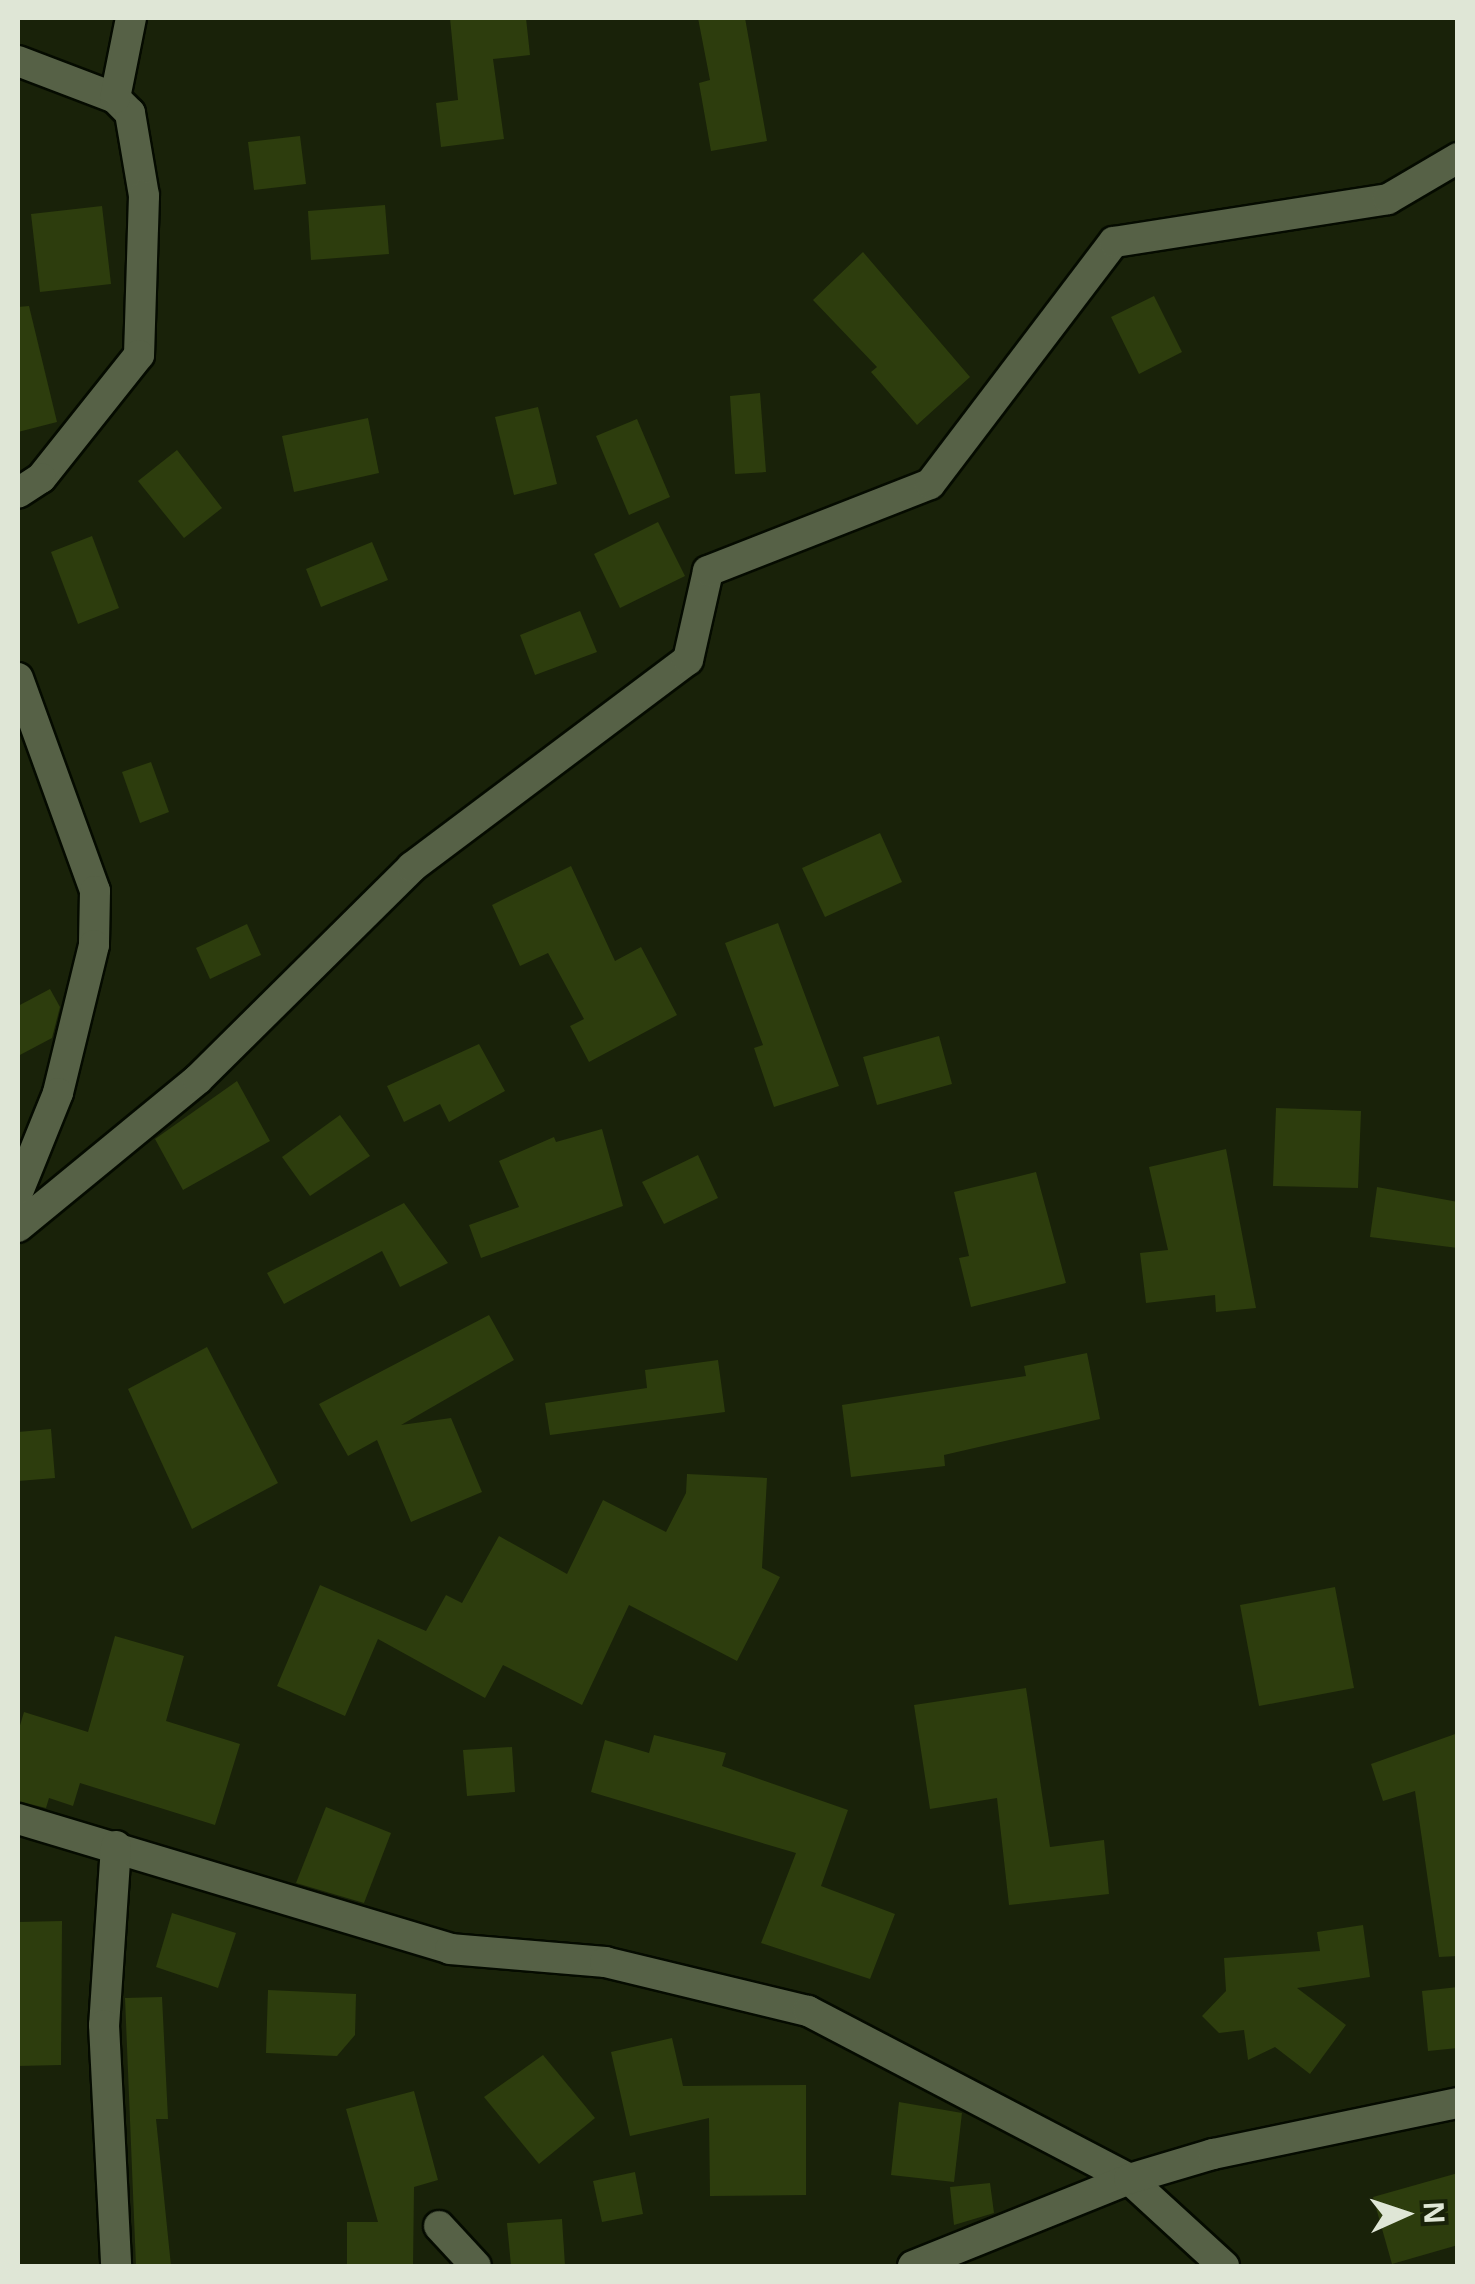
<!DOCTYPE html>
<html>
<head>
<meta charset="utf-8">
<style>
	body { margin:0 }
	#map { position:relative; width:1475px; height:2284px; overflow:hidden; background:#192209; font-family:"Open Sans",sans-serif }
	div>[style] { position:absolute }
	.building>* { inset:0; background:#2d3d0d }
	.roads { filter:drop-shadow(2px 0 #050b00) drop-shadow(-2px 0 #050b00) drop-shadow(0 2px #050b00) drop-shadow(0 -2px #050b00) }
	.minor>* { height:30px; margin:-15px; padding:0 15px; transform-origin:15px; border-radius:15px; background:#566146 }
	span { translate:-50% -50%; white-space:nowrap; text-align:center; line-height:1.15; -webkit-text-stroke:9px #192209; paint-order:stroke }
	.frame { position:absolute; inset:0; border:20px solid #dfe6d6; pointer-events:none }
	.north { position:absolute; left:1355px; top:2164px; width:100px; height:100px; -webkit-text-stroke:8px #192209; paint-order:stroke; rotate:87deg; font-size:28px; font-weight:700; line-height:40px; text-align:center; color:#dfe6d6 }
	.north::after { content:''; display:block; margin:auto; width:35px; height:45px; background:#dfe6d6; clip-path:polygon(50% 0,100% 100%,50% 72%,0 100%) }
</style>
</head>
<body>
<div id="map">
	<div class="building">
		<i style="clip-path:polygon(450px 18px,526px 18px,530px 55px,493px 59px,504px 139px,441px 147px,436px 103px,458px 100px)"></i>
		<i style="clip-path:polygon(698px 18px,745px 18px,767px 141px,711px 151px,699px 83px,710px 80px)"></i>
		<i style="clip-path:polygon(300px 136px,306px 184px,254px 190px,248px 142px)"></i>
		<i style="clip-path:polygon(385px 205px,389px 254px,311px 260px,308px 211px)"></i>
		<i style="clip-path:polygon(102px 206px,111px 284px,40px 292px,31px 214px)"></i>
		<i style="clip-path:polygon(863px 252px,970px 377px,917px 425px,871px 372px,877px 367px,813px 300px)"></i>
		<i style="clip-path:polygon(1154px 296px,1182px 352px,1139px 374px,1111px 317px)"></i>
		<i style="clip-path:polygon(29px 306px,57px 422px,18px 432px,18px 307px)"></i>
		<i style="clip-path:polygon(760px 393px,766px 472px,735px 474px,730px 396px)"></i>
		<i style="clip-path:polygon(538px 407px,557px 484px,514px 495px,495px 417px)"></i>
		<i style="clip-path:polygon(368px 418px,379px 473px,294px 492px,282px 436px)"></i>
		<i style="clip-path:polygon(637px 419px,670px 497px,629px 515px,596px 436px)"></i>
		<i style="clip-path:polygon(177px 450px,222px 508px,184px 538px,138px 481px)"></i>
		<i style="clip-path:polygon(658px 522px,685px 576px,620px 608px,594px 554px)"></i>
		<i style="clip-path:polygon(92px 536px,119px 608px,78px 624px,51px 552px)"></i>
		<i style="clip-path:polygon(372px 542px,388px 580px,321px 607px,306px 569px)"></i>
		<i style="clip-path:polygon(580px 611px,597px 652px,535px 675px,520px 635px)"></i>
		<i style="clip-path:polygon(151px 762px,169px 812px,140px 823px,122px 772px)"></i>
		<i style="clip-path:polygon(880px 833px,902px 882px,825px 917px,802px 868px)"></i>
		<i style="clip-path:polygon(571px 866px,615px 961px,641px 947px,677px 1015px,589px 1062px,570px 1026px,584px 1019px,548px 953px,520px 966px,492px 905px)"></i>
		<i style="clip-path:polygon(778px 923px,839px 1086px,774px 1107px,754px 1048px,763px 1045px,725px 943px)"></i>
		<i style="clip-path:polygon(247px 924px,261px 955px,210px 979px,196px 948px)"></i>
		<i style="clip-path:polygon(50px 989px,60px 1007px,52px 1038px,18px 1056px,18px 1006px)"></i>
		<i style="clip-path:polygon(939px 1036px,952px 1084px,877px 1105px,863px 1057px)"></i>
		<i style="clip-path:polygon(479px 1044px,505px 1091px,449px 1122px,440px 1104px,404px 1122px,387px 1086px)"></i>
		<i style="clip-path:polygon(237px 1081px,270px 1141px,183px 1190px,155px 1139px)"></i>
		<i style="clip-path:polygon(1276px 1108px,1361px 1111px,1358px 1188px,1273px 1186px)"></i>
		<i style="clip-path:polygon(340px 1115px,370px 1156px,310px 1196px,282px 1157px)"></i>
		<i style="clip-path:polygon(602px 1129px,623px 1206px,481px 1258px,469px 1225px,519px 1207px,499px 1161px,554px 1137px,556px 1142px)"></i>
		<i style="clip-path:polygon(1226px 1149px,1256px 1308px,1216px 1312px,1215px 1295px,1146px 1303px,1140px 1253px,1168px 1250px,1149px 1167px)"></i>
		<i style="clip-path:polygon(698px 1155px,718px 1198px,664px 1224px,642px 1182px)"></i>
		<i style="clip-path:polygon(1036px 1172px,1066px 1283px,971px 1307px,959px 1258px,969px 1256px,954px 1192px)"></i>
		<i style="clip-path:polygon(1377px 1187px,1458px 1202px,1458px 1248px,1370px 1237px)"></i>
		<i style="clip-path:polygon(404px 1203px,448px 1263px,400px 1287px,382px 1251px,284px 1304px,267px 1273px)"></i>
		<i style="clip-path:polygon(489px 1315px,514px 1360px,401px 1425px,451px 1418px,482px 1492px,411px 1522px,377px 1440px,348px 1456px,319px 1404px)"></i>
		<i style="clip-path:polygon(207px 1347px,278px 1483px,192px 1529px,128px 1389px)"></i>
		<i style="clip-path:polygon(1087px 1353px,1100px 1419px,944px 1455px,945px 1466px,851px 1477px,842px 1405px,1026px 1376px,1024px 1366px)"></i>
		<i style="clip-path:polygon(718px 1360px,725px 1412px,550px 1435px,545px 1403px,647px 1388px,645px 1370px)"></i>
		<i style="clip-path:polygon(51px 1429px,55px 1478px,18px 1481px,18px 1432px)"></i>
		<i style="clip-path:polygon(687px 1474px,767px 1478px,762px 1568px,780px 1577px,737px 1661px,629px 1605px,582px 1705px,503px 1665px,485px 1698px,378px 1639px,345px 1716px,277px 1686px,320px 1585px,426px 1631px,446px 1595px,462px 1603px,499px 1536px,567px 1574px,603px 1500px,666px 1532px,686px 1493px)"></i>
		<i style="clip-path:polygon(1335px 1587px,1354px 1688px,1259px 1706px,1240px 1605px)"></i>
		<i style="clip-path:polygon(115px 1636px,184px 1656px,166px 1721px,240px 1744px,215px 1825px,80px 1783px,73px 1806px,49px 1798px,46px 1808px,18px 1801px,18px 1732px,24px 1712px,88px 1732px)"></i>
		<i style="clip-path:polygon(1026px 1688px,1050px 1847px,1104px 1840px,1109px 1894px,1009px 1905px,997px 1798px,930px 1809px,914px 1705px)"></i>
		<i style="clip-path:polygon(1458px 1733px,1458px 1956px,1439px 1957px,1415px 1791px,1383px 1801px,1371px 1764px)"></i>
		<i style="clip-path:polygon(654px 1735px,726px 1753px,722px 1766px,848px 1810px,821px 1886px,895px 1914px,870px 1979px,761px 1943px,796px 1853px,591px 1792px,605px 1740px,649px 1753px)"></i>
		<i style="clip-path:polygon(512px 1747px,515px 1792px,467px 1796px,463px 1750px)"></i>
		<i style="clip-path:polygon(326px 1807px,391px 1833px,364px 1903px,296px 1883px)"></i>
		<i style="clip-path:polygon(172px 1913px,236px 1933px,218px 1988px,156px 1967px)"></i>
		<i style="clip-path:polygon(62px 1921px,61px 2065px,18px 2066px,18px 1922px)"></i>
		<i style="clip-path:polygon(1363px 1925px,1370px 1977px,1297px 1988px,1346px 2025px,1310px 2074px,1275px 2047px,1248px 2060px,1244px 2030px,1219px 2033px,1202px 2016px,1226px 1991px,1224px 1958px,1320px 1951px,1317px 1932px)"></i>
		<i style="clip-path:polygon(1458px 1987px,1458px 2048px,1428px 2051px,1422px 1991px)"></i>
		<i style="clip-path:polygon(268px 1990px,356px 1994px,355px 2035px,337px 2056px,266px 2053px)"></i>
		<i style="clip-path:polygon(162px 1997px,168px 2119px,156px 2119px,171px 2266px,136px 2266px,125px 1998px)"></i>
		<i style="clip-path:polygon(672px 2038px,683px 2086px,806px 2085px,806px 2195px,710px 2196px,709px 2118px,630px 2136px,611px 2052px)"></i>
		<i style="clip-path:polygon(543px 2055px,595px 2118px,539px 2164px,484px 2097px)"></i>
		<i style="clip-path:polygon(414px 2091px,438px 2180px,414px 2187px,413px 2266px,347px 2266px,347px 2222px,378px 2222px,346px 2109px)"></i>
		<i style="clip-path:polygon(899px 2102px,962px 2113px,954px 2182px,891px 2175px)"></i>
		<i style="clip-path:polygon(635px 2172px,643px 2214px,602px 2222px,593px 2181px)"></i>
		<i style="clip-path:polygon(1458px 2173px,1458px 2245px,1392px 2264px,1373px 2197px)"></i>
		<i style="clip-path:polygon(990px 2183px,994px 2213px,954px 2225px,950px 2187px)"></i>
		<i style="clip-path:polygon(562px 2219px,565px 2266px,511px 2266px,507px 2223px)"></i>
	</div>
	<div class="roads">
		<div class="minor">
			<i style="left:18px;top:61px;width:104px;rotate:20.9deg"></i>
			<i style="left:115px;top:98px;width:21px;rotate:45deg"></i>
			<i style="left:130px;top:113px;width:84px;rotate:80.4deg"></i>
			<i style="left:144px;top:196px;width:159px;rotate:91.8deg"></i>
			<i style="left:139px;top:355px;width:157px;rotate:128.5deg"></i>
			<i style="left:41px;top:478px;width:27px;rotate:147deg"></i>
			<i style="left:115px;top:98px;width:82px;rotate:-78.7deg"></i>
			<i style="left:18px;top:678px;width:226px;rotate:70.1deg"></i>
			<i style="left:95px;top:891px;width:54px;rotate:91.1deg"></i>
			<i style="left:94px;top:945px;width:152px;rotate:103.7deg"></i>
			<i style="left:58px;top:1093px;width:107px;rotate:112deg"></i>
			<i style="left:18px;top:1227px;width:233px;rotate:-39.4deg"></i>
			<i style="left:198px;top:1079px;width:301px;rotate:-44.7deg"></i>
			<i style="left:412px;top:867px;width:345px;rotate:-36.9deg"></i>
			<i style="left:688px;top:660px;width:91px;rotate:-77.3deg"></i>
			<i style="left:708px;top:571px;width:238px;rotate:-21.4deg"></i>
			<i style="left:930px;top:484px;width:304px;rotate:-52.8deg"></i>
			<i style="left:1114px;top:242px;width:277px;rotate:-8.9deg"></i>
			<i style="left:1388px;top:199px;width:81px;rotate:-30.4deg"></i>
			<i style="left:18px;top:1819px;width:451px;rotate:16.7deg"></i>
			<i style="left:450px;top:1949px;width:156px;rotate:4.8deg"></i>
			<i style="left:605px;top:1962px;width:209px;rotate:13.6deg"></i>
			<i style="left:808px;top:2011px;width:362px;rotate:27.6deg"></i>
			<i style="left:1129px;top:2179px;width:129px;rotate:42.5deg"></i>
			<i style="left:116px;top:1846px;width:179px;rotate:93.8deg"></i>
			<i style="left:104px;top:2025px;width:241px;rotate:87.1deg"></i>
			<i style="left:439px;top:2226px;width:54px;rotate:47.2deg"></i>
			<i style="left:913px;top:2266px;width:233px;rotate:-21.9deg"></i>
			<i style="left:1129px;top:2179px;width:88px;rotate:-16.6deg"></i>
			<i style="left:1213px;top:2154px;width:250px;rotate:-11.8deg"></i>
		</div>
	</div>
	<div class="frame"></div>
	<div class="north">N</div>
</div>
</body>
</html>
